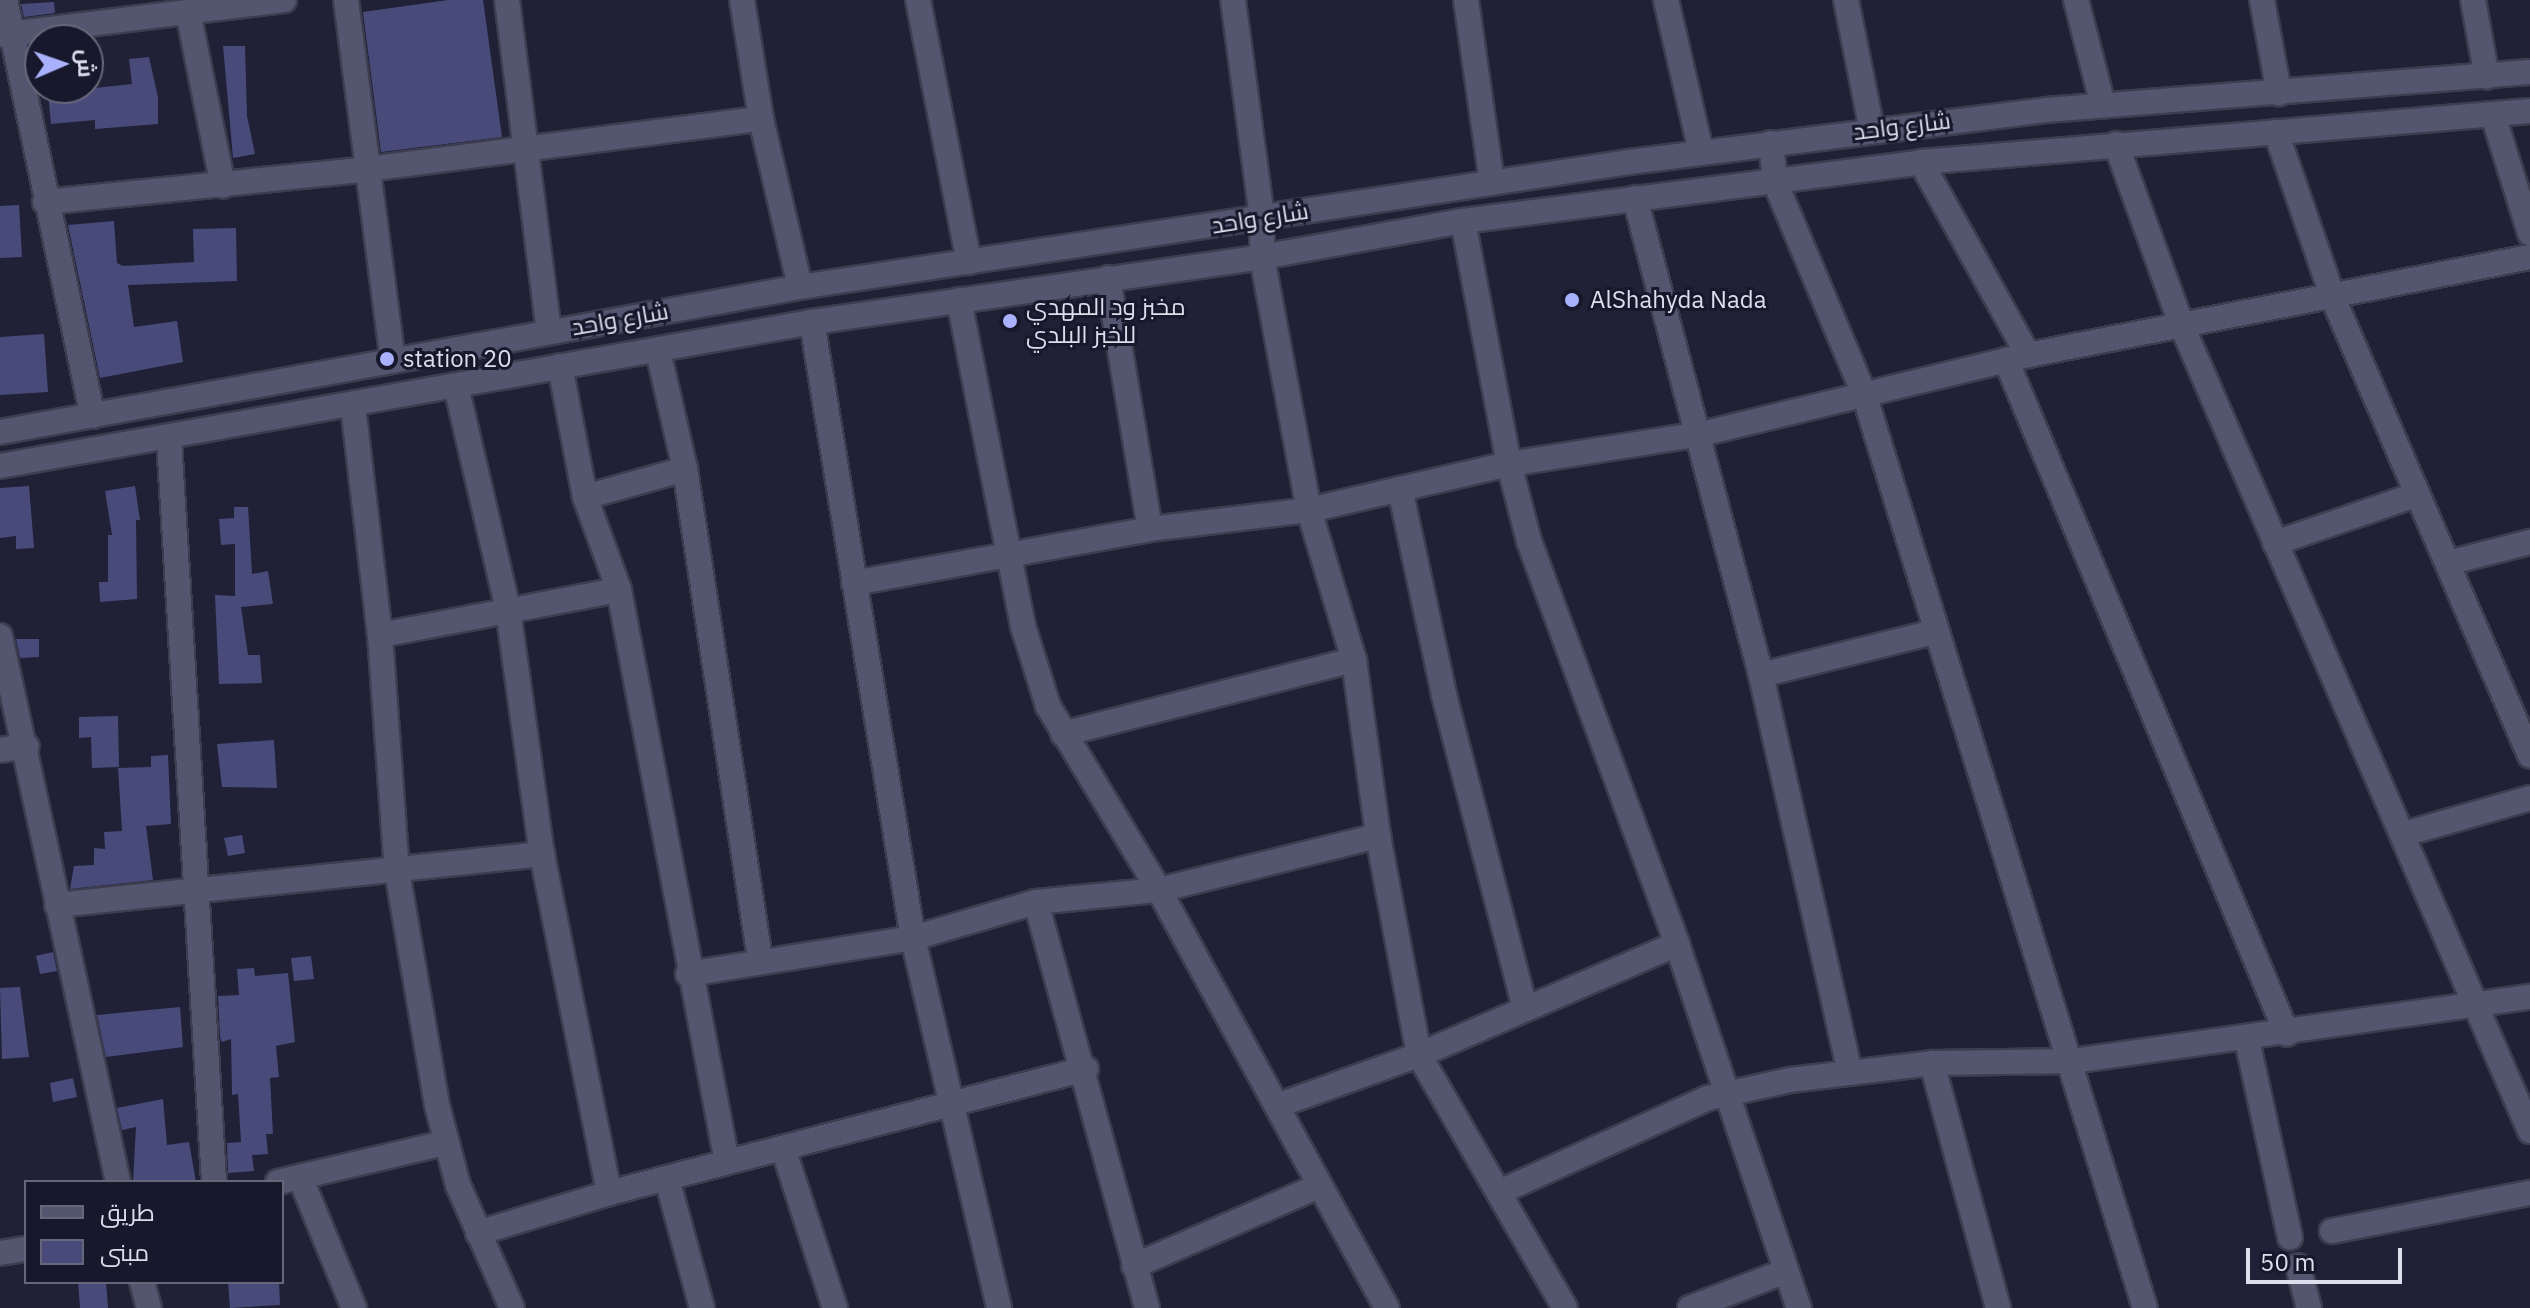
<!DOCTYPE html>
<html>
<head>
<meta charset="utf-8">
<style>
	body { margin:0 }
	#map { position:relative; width:2530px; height:1308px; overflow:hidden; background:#202136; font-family:"IBM Plex Sans",Cairo,sans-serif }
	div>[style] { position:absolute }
	.building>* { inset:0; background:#484b7a }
	.roads { filter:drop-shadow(2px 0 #3c3d4f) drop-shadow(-2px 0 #3c3d4f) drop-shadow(0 2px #3c3d4f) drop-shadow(0 -2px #3c3d4f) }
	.street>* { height:24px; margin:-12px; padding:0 12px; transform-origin:12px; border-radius:12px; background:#53566e }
	.secondary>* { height:24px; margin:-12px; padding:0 12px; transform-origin:12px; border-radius:12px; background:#53566e }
	.dots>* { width:22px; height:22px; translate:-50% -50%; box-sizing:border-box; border:4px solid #17182c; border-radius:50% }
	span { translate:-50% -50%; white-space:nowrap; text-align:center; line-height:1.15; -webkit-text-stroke:6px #17182c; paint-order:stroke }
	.street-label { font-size:24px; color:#dcdeec }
	.poi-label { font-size:24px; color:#dcdeec }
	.left { translate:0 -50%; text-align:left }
	.legend { position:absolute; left:24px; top:1180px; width:260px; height:104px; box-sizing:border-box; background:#17182c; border:2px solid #666779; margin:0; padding:10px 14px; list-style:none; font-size:24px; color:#dcdeec }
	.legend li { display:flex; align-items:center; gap:16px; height:40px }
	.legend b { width:40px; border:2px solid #666779 }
	.north { position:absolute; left:24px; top:24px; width:80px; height:80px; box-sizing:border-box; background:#17182c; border:2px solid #666779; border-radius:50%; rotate:88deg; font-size:22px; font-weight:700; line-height:32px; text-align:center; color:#dcdeec }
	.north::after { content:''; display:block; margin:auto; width:28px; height:36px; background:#a9b0fc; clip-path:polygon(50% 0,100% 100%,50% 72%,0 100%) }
	.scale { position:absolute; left:2246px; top:1248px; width:156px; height:36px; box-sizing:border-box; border:4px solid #dcdeec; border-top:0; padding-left:10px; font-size:24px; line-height:28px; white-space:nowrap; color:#dcdeec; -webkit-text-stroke:6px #17182c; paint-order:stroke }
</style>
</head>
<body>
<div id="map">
	<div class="building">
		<i style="clip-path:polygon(448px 0,483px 0,502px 137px,381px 152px,363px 12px)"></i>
		<i style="clip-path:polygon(54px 2px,55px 13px,24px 17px,21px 4px)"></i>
		<i style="clip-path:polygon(223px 46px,245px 46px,247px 116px,255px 154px,233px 158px)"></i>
		<i style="clip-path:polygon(149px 57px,158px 97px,158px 124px,95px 129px,95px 120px,51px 124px,48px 93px,132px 84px,129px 59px)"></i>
		<i style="clip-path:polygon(19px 205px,22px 257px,0 258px,0 206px)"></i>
		<i style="clip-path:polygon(114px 221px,117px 263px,123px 266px,194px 262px,193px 229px,236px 228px,237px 281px,128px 285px,134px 327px,177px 321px,183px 362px,100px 378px,68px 225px)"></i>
		<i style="clip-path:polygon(44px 334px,48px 392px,0 395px,0 337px)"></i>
		<i style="clip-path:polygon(29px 486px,34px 548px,16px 549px,16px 536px,0 538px,0 488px)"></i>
		<i style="clip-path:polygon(135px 486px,140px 520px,136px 520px,137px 599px,100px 602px,99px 582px,108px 582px,108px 535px,112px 535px,105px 491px)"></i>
		<i style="clip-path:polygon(234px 507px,248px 507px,252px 574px,268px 571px,273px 604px,241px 607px,248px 655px,260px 655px,262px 683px,219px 684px,215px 595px,235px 596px,235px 544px,221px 545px,219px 519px,234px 518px)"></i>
		<i style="clip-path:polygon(16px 639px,39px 639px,39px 657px,20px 658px)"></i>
		<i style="clip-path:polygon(118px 716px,119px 767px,92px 768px,91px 737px,79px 738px,79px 717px)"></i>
		<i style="clip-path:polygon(274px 740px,277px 788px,222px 787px,217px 744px)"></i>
		<i style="clip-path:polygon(168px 755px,171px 824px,146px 826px,153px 880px,70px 889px,74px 866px,94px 865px,94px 848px,105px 849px,104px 832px,122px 831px,118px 768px,151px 767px,151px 756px)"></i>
		<i style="clip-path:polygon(242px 835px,245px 853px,228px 856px,224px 838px)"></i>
		<i style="clip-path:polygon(53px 952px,57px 971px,40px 974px,36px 956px)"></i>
		<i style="clip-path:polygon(311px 956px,314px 979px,294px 981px,291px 958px)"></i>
		<i style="clip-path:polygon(254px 968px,255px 976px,288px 973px,295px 1042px,276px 1046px,279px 1077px,270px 1078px,273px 1134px,266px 1134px,268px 1154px,252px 1155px,254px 1171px,228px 1173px,227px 1143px,241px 1142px,238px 1094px,232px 1095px,231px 1039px,222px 1042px,220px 1037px,218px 996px,239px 995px,237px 969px)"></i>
		<i style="clip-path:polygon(20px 987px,29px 1057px,2px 1059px,0 988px)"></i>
		<i style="clip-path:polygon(180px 1007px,183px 1047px,106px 1057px,97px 1015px)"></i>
		<i style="clip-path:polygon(73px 1078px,77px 1097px,53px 1102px,50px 1083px)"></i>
		<i style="clip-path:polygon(163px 1099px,167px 1145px,189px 1142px,196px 1182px,133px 1182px,136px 1127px,122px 1130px,117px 1108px)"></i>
		<i style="clip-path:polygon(78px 1282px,106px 1282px,108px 1308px,80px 1308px)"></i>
		<i style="clip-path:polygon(228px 1282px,279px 1282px,280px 1305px,230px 1308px)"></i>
	</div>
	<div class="roads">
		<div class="street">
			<i style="left:5px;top:0;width:425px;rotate:78.1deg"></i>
			<i style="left:346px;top:0;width:363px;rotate:82.6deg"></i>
			<i style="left:507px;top:0;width:335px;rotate:82.8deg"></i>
			<i style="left:742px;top:0;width:121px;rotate:80.9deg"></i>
			<i style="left:761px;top:119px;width:172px;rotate:76.9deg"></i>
			<i style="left:918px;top:0;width:267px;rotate:79deg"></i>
			<i style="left:1466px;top:0;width:185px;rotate:81.9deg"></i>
			<i style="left:1666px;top:0;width:156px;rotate:77deg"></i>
			<i style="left:1846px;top:0;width:133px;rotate:78.7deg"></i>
			<i style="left:2076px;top:0;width:108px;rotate:75.6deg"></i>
			<i style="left:2262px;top:0;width:95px;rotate:79.6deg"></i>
			<i style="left:2473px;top:0;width:78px;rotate:79.7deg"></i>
			<i style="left:188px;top:12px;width:177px;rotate:78.6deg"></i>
			<i style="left:0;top:35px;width:286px;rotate:-7deg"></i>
			<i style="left:2493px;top:115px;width:124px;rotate:72.6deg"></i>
			<i style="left:2276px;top:132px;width:176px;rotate:71deg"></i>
			<i style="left:2333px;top:298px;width:498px;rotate:66.7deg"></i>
			<i style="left:1771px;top:143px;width:39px;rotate:84deg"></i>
			<i style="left:1775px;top:182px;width:230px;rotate:67.2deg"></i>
			<i style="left:1864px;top:394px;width:956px;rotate:72.91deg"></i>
			<i style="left:2116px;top:144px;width:194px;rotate:70.1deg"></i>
			<i style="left:2182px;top:326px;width:877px;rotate:66.62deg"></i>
			<i style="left:1921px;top:162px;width:221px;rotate:61deg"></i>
			<i style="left:1635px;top:198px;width:493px;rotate:75.2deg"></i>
			<i style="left:1761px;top:675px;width:404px;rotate:77.4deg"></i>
			<i style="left:45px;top:202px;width:325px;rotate:-5.8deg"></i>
			<i style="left:368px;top:169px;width:396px;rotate:-7.3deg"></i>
			<i style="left:1463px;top:221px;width:247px;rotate:79.3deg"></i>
			<i style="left:1509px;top:464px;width:80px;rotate:75.4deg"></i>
			<i style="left:1529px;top:541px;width:429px;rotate:69.8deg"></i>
			<i style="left:1677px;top:944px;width:384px;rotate:71.5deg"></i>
			<i style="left:1262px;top:257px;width:257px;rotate:79.5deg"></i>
			<i style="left:1309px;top:510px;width:157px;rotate:73.3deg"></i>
			<i style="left:1354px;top:660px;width:178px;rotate:82.2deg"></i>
			<i style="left:1378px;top:836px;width:223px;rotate:79.4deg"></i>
			<i style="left:1419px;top:1055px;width:292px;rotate:60deg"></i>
			<i style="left:1108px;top:278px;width:254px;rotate:80.5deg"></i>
			<i style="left:959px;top:300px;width:332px;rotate:78.9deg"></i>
			<i style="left:1023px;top:626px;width:84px;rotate:72.6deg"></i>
			<i style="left:1048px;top:706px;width:215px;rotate:58.9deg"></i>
			<i style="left:1159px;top:890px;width:476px;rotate:61.4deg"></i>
			<i style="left:812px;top:322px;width:624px;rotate:80.69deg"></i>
			<i style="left:913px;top:938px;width:380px;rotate:76.9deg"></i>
			<i style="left:658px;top:351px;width:121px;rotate:77.1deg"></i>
			<i style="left:685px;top:469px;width:497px;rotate:81.3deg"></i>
			<i style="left:2006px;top:360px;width:730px;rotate:67.37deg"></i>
			<i style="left:560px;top:366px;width:133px;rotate:79.2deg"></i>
			<i style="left:585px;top:497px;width:99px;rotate:69.9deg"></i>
			<i style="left:619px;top:590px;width:582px;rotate:79.31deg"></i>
			<i style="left:456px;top:386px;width:230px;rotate:76.9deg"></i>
			<i style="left:508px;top:610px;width:246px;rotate:82.1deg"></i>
			<i style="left:542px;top:854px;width:346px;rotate:78.8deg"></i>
			<i style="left:353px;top:406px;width:231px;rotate:83.3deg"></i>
			<i style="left:380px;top:635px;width:237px;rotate:85.9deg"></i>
			<i style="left:397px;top:871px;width:237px;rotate:80.3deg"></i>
			<i style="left:437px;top:1105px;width:83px;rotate:75.3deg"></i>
			<i style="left:458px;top:1185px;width:134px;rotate:66.3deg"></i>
			<i style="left:169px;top:439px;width:744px;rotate:86.53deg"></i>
			<i style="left:1400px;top:489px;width:211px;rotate:77.9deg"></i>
			<i style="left:1444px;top:695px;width:323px;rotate:75.5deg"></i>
			<i style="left:585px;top:497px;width:104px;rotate:-15.6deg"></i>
			<i style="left:2275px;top:543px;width:148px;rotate:-18.9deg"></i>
			<i style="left:2448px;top:563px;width:85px;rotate:-14.4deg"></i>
			<i style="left:854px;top:583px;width:301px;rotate:-10.3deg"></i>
			<i style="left:1150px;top:529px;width:160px;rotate:-6.8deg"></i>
			<i style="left:1309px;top:510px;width:205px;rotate:-13deg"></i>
			<i style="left:1509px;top:464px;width:194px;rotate:-8.9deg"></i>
			<i style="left:1701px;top:434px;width:336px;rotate:-13.6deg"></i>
			<i style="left:2028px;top:355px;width:511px;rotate:-11.05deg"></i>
			<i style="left:380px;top:635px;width:243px;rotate:-10.7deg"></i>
			<i style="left:0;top:636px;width:559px;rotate:77.8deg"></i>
			<i style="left:1761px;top:675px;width:181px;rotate:-14deg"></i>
			<i style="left:1063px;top:734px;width:300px;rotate:-14.3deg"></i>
			<i style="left:0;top:750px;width:27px;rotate:-8deg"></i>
			<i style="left:2404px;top:834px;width:131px;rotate:-15.9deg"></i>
			<i style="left:1036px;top:902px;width:421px;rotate:74.7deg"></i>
			<i style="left:57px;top:905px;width:488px;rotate:-6deg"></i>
			<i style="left:688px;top:974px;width:228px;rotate:-9.1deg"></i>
			<i style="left:913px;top:938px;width:128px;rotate:-16.3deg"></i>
			<i style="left:1036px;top:902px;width:124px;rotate:-5.6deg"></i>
			<i style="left:1159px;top:890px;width:226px;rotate:-13.9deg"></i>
			<i style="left:2247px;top:1040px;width:202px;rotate:77.7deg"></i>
			<i style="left:1932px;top:1063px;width:254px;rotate:74.9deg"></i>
			<i style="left:1279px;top:1105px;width:149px;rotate:-19.7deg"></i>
			<i style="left:1419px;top:1055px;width:281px;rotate:-23.3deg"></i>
			<i style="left:783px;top:1148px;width:168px;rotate:72deg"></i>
			<i style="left:300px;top:1177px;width:142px;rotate:67.6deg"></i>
			<i style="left:667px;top:1179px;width:134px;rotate:74.8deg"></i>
			<i style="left:278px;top:1182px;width:171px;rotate:-13.2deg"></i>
			<i style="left:1502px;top:1191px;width:226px;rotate:-24.3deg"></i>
			<i style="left:1708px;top:1098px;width:84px;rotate:-12.4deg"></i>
			<i style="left:1790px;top:1080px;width:143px;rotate:-6.8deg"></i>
			<i style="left:1932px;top:1063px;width:141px;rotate:-0.8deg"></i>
			<i style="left:2073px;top:1061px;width:461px;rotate:-8deg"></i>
			<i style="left:2332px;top:1231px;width:202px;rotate:-10.9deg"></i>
			<i style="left:478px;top:1233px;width:137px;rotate:-17deg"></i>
			<i style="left:609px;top:1193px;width:493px;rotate:-14.6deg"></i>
			<i style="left:0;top:1253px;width:26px;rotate:-9deg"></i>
			<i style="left:1134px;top:1266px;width:202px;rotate:-23.4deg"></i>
			<i style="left:2298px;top:1266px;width:43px;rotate:75.3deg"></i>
			<i style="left:142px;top:1282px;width:27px;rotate:75deg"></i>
			<i style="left:1690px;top:1308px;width:103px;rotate:-21.1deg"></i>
		</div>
		<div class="secondary">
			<i style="left:1233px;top:0;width:219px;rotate:82.4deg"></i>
			<i style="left:1262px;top:217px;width:40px;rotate:90deg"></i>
			<i style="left:0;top:432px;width:813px;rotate:-10.27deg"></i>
			<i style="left:800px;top:287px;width:838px;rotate:-8.57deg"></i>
			<i style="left:1629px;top:162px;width:420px;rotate:-7.1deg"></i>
			<i style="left:2046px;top:110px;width:485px;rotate:-4.5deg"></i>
			<i style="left:0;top:466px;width:825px;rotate:-10.06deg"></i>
			<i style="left:812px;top:322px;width:455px;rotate:-8.2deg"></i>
			<i style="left:1262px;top:257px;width:204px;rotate:-10.2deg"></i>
			<i style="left:1463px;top:221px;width:462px;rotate:-7.3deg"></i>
			<i style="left:1921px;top:162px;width:611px;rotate:-4.79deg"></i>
		</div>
	</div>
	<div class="dots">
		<i style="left:1572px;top:300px;background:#a9b0fc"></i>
		<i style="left:1010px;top:321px;background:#a9b0fc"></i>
		<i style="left:387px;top:359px;background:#a9b0fc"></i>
	</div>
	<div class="street-label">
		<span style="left:1902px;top:126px;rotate:-7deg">شارع واحد</span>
		<span style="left:1260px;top:218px;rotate:-9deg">شارع واحد</span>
		<span style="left:620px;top:319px;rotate:-10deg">شارع واحد</span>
	</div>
	<div class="poi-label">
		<span class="left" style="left:1590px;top:300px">AlShahyda Nada</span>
		<span class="left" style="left:1026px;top:321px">مخبز ود المهدي<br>للخبز البلدي</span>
		<span class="left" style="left:403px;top:359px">station 20</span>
	</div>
	<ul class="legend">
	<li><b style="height:10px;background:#53566e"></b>طريق</li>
	<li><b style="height:22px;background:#484b7a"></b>مبنى</li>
	</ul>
	<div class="north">ش</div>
	<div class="scale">50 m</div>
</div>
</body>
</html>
